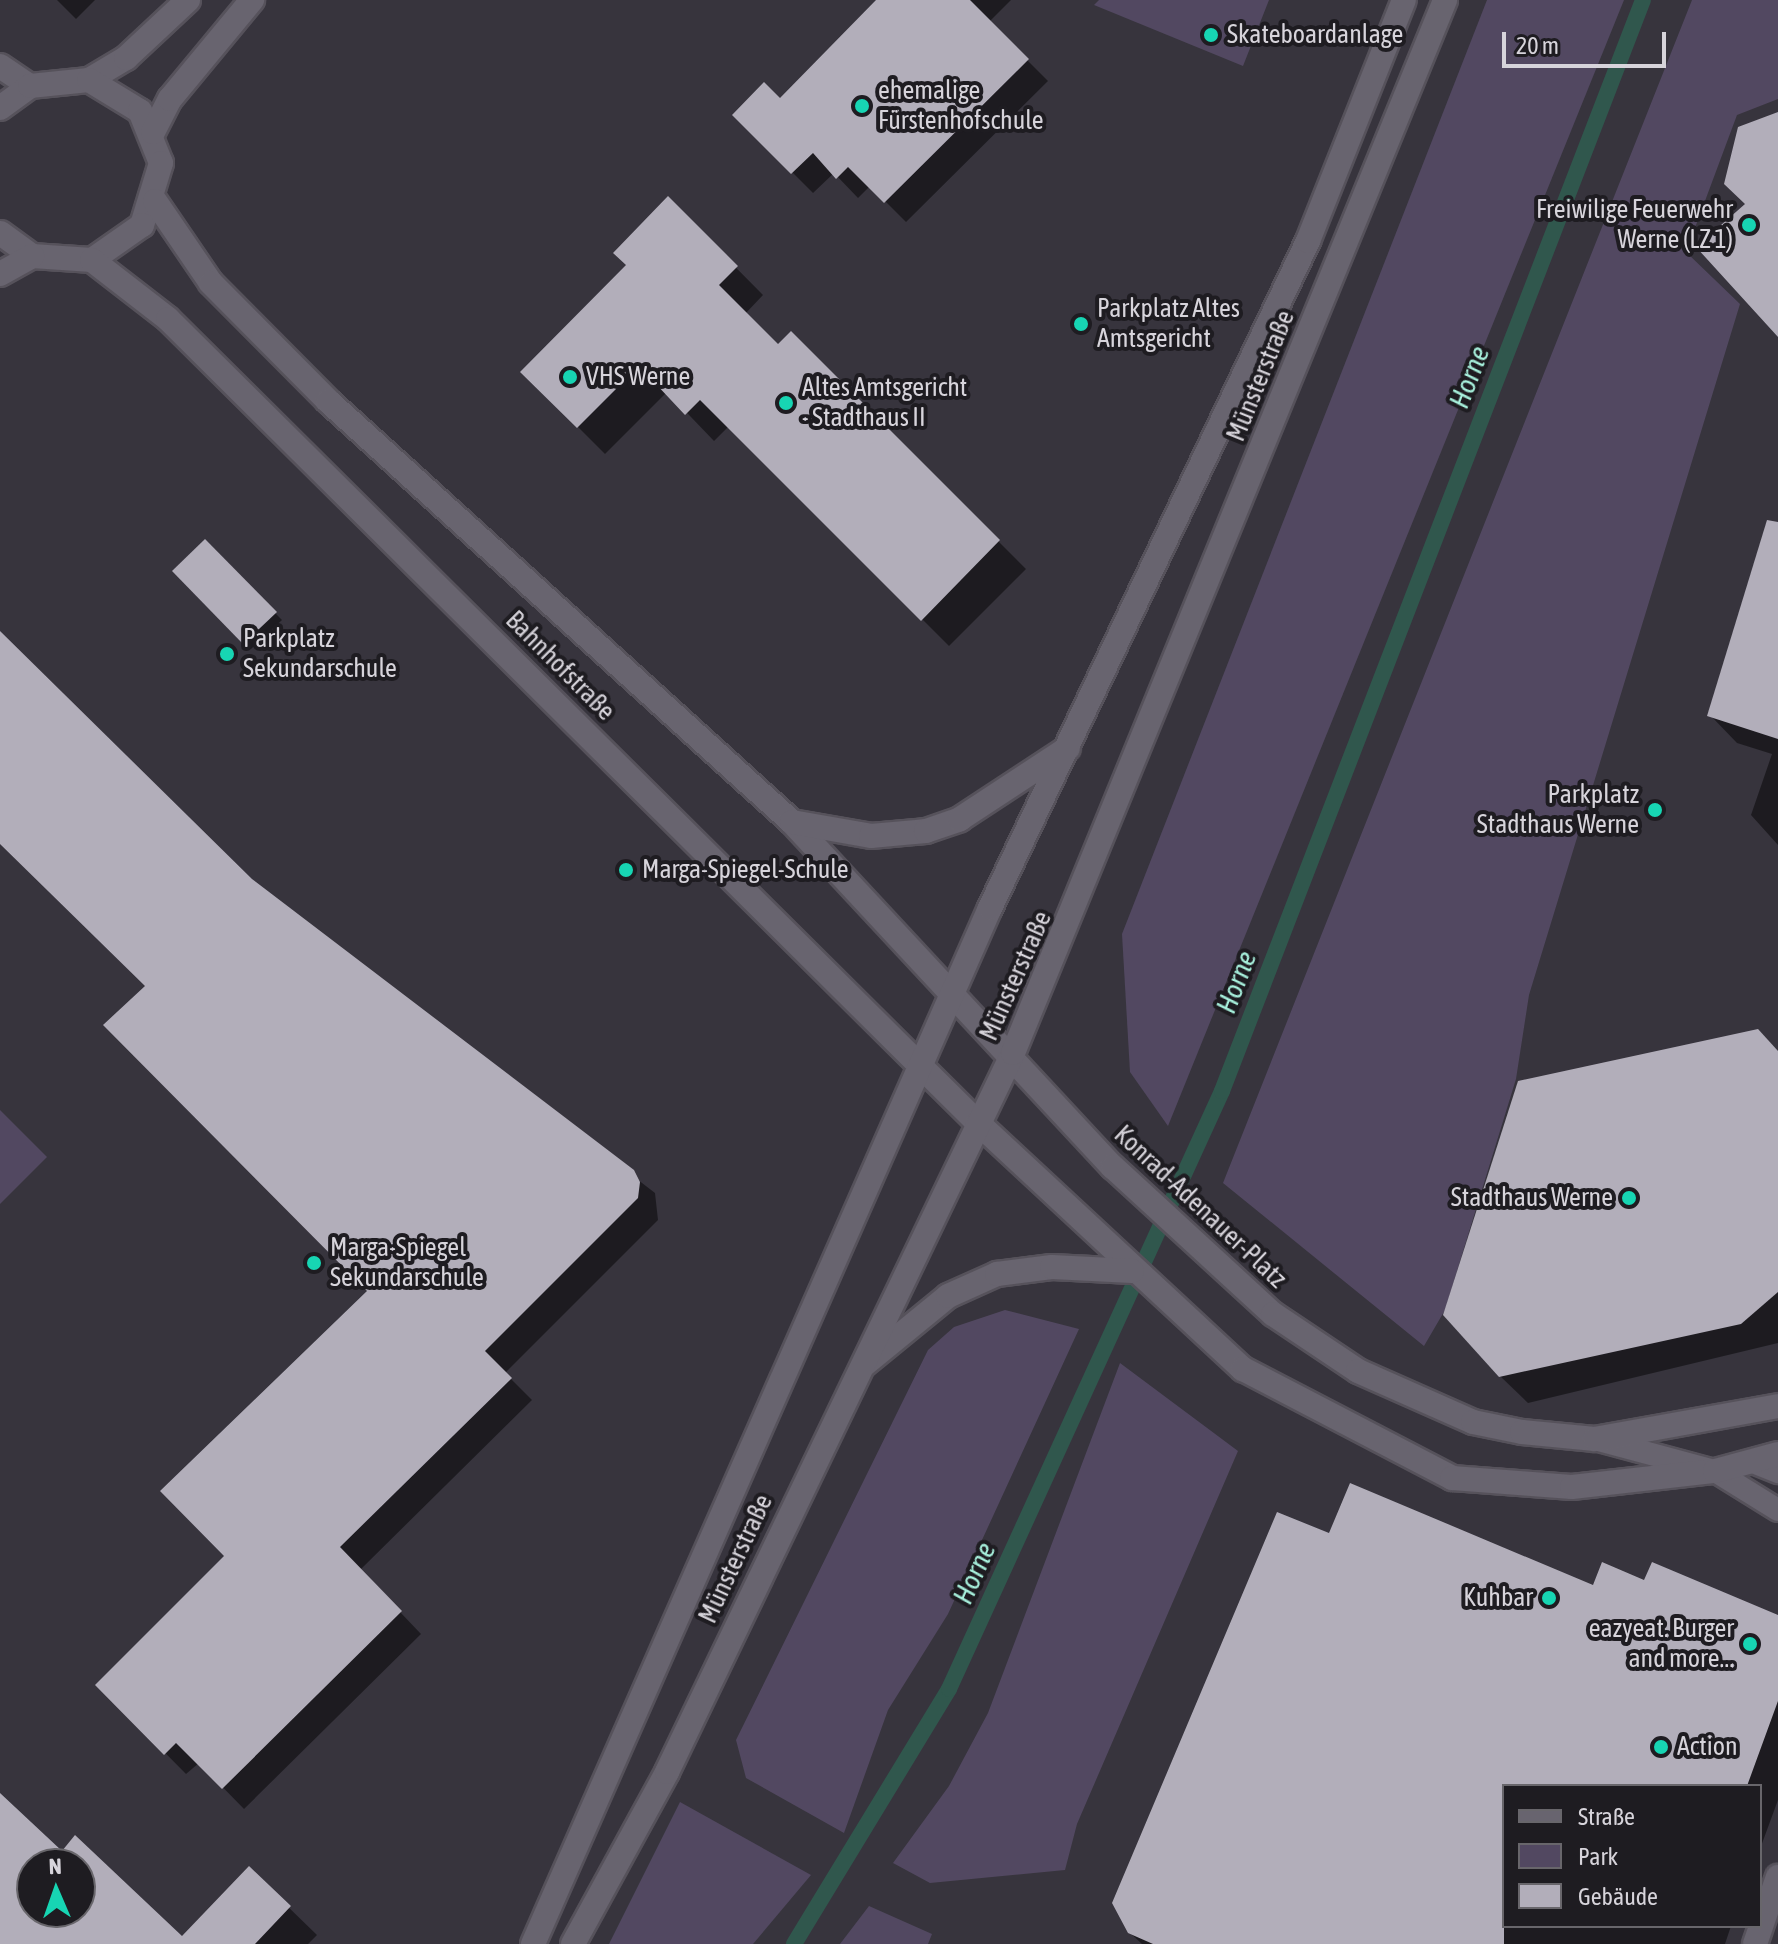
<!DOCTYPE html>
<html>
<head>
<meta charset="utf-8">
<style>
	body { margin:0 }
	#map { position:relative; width:1778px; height:1944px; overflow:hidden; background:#37343d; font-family:"Asap Condensed",sans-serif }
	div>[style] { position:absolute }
	.green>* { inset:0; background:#524861 }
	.shadow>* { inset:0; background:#0007 }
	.stream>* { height:16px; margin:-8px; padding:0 8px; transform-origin:8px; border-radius:8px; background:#30574d }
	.building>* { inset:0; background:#b2aeba }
	.roads { filter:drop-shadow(2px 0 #56525b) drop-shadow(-2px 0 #56525b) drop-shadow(0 2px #56525b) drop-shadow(0 -2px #56525b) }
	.lane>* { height:22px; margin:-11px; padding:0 11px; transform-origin:11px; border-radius:11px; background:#68646f }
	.street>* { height:24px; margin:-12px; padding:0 12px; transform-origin:12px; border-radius:12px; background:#68646f }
	.secondary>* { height:24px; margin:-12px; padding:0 12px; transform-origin:12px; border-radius:12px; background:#68646f }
	.dots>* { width:22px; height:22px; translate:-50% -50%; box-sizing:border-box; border:4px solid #1e1c21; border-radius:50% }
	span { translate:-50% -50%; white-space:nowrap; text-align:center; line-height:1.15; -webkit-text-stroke:8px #1e1c21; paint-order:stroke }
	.poi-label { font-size:26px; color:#d7d4db }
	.left { translate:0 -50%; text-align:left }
	.right { translate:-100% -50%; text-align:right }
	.street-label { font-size:26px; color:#d7d4db }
	.water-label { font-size:28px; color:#a7f0dc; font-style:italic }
	.legend { position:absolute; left:1502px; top:1784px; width:260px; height:144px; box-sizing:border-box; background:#1e1c21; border:2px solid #68666b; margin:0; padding:10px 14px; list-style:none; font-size:24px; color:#d7d4db }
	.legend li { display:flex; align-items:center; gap:16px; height:40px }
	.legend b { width:40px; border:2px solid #68666b }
	.north { position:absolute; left:16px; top:1848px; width:80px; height:80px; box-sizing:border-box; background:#1e1c21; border:2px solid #68666b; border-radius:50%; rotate:358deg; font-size:22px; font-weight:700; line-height:32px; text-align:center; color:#d7d4db }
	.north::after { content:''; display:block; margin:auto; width:28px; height:36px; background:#17d5b3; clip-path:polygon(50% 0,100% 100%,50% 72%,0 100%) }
	.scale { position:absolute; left:1502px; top:32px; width:164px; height:36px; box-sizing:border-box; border:4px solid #d7d4db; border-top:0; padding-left:10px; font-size:24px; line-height:28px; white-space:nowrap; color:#d7d4db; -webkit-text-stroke:6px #1e1c21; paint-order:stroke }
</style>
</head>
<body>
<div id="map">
	<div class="green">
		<i style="clip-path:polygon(1099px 0,1269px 0,1243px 66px,1094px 5px)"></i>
		<i style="clip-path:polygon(1487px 0,1624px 0,1168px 1126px,1130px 1072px,1122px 934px)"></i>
		<i style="clip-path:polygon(1692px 0,1778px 0,1778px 99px,1737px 115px,1686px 252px,1740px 304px,1529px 995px,1516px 1079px,1445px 1310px,1424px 1346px,1223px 1183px)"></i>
		<i style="clip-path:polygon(0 1110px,47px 1157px,0 1204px)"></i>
		<i style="clip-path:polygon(1005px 1310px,1079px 1329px,948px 1614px,888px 1710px,844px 1833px,746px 1778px,736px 1740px,928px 1350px,954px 1327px)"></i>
		<i style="clip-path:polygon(1120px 1363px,1238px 1451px,1077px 1824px,1065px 1870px,930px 1883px,893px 1863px,949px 1786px,988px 1713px)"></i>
		<i style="clip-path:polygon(680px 1802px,811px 1875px,753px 1944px,609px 1944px)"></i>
		<i style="clip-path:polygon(869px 1906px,932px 1934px,928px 1944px,840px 1944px)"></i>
	</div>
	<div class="shadow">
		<i style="clip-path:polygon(57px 0,95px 0,76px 19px)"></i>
		<i style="clip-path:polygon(881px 0,1011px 0,989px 22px,1048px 81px,906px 222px,870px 186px,858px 198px,834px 173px,813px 193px,735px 115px,780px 101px)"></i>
		<i style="clip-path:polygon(668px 199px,763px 295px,745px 314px,778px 347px,791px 334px,1026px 569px,949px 646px,729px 426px,714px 441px,667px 392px,605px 454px,523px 372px,628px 266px)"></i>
		<i style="clip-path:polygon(205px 542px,282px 620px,251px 649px,175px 571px)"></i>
		<i style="clip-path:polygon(1778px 544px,1778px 845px,1751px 815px,1772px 754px,1737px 743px,1710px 715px)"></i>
		<i style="clip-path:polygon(0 634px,250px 880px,655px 1193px,658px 1220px,505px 1373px,532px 1400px,360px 1570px,421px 1634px,244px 1809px,199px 1763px,186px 1774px,98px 1685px,227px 1556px,369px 1291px,147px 986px,0 841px)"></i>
		<i style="clip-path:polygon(1778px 1052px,1778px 1343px,1528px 1403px,1500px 1376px)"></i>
		<i style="clip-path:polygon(1330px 1536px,1594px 1588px,1646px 1582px,1778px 1618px,1778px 1800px,1760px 1849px,1760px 1786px,1504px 1786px,1504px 1926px,1731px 1926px,1725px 1944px,1142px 1944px,1129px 1932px)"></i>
		<i style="clip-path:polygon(evenodd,0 1796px,62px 1853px,75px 1838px,182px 1939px,249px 1869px,317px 1935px,308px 1944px,0 1944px,0 1796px,32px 1864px,80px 1864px,80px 1912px,32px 1912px,32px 1864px)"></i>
	</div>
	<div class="stream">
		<i style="left:794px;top:1944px;width:298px;rotate:-58.7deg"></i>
		<i style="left:949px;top:1689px;width:657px;rotate:-65.46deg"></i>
		<i style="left:1222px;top:1091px;width:1169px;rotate:-68.9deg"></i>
	</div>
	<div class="building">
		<i style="clip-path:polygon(876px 0,970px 0,1029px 59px,884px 203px,848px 167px,836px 179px,813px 153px,791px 174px,732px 115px,764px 82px,780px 98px)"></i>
		<i style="clip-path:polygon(1778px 112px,1778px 337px,1696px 247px,1745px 204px,1724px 184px,1738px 127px)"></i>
		<i style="clip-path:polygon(668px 196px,738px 266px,719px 285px,778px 344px,791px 331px,1000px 540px,921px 621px,700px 400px,685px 415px,639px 366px,577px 428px,520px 372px,626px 265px,613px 253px)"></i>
		<i style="clip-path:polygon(1767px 520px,1778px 522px,1778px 739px,1707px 716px)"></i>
		<i style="clip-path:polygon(205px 539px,277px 612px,243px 644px,172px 571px)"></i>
		<i style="clip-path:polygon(0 631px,252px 879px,634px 1170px,640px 1182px,638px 1198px,485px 1351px,512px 1378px,340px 1547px,402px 1611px,222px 1789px,176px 1743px,164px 1755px,95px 1685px,224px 1556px,160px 1491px,367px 1291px,103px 1025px,145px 986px,0 844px)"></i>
		<i style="clip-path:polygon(1758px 1029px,1778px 1051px,1778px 1292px,1741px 1324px,1499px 1377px,1443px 1315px,1518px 1081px)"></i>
		<i style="clip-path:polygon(1350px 1483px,1593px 1585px,1602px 1562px,1644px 1580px,1652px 1562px,1778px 1615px,1778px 1701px,1747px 1786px,1504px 1786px,1504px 1944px,1153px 1944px,1128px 1933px,1112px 1903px,1277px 1512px,1329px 1533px)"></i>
		<i style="clip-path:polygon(evenodd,0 1793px,62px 1851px,75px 1835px,182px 1936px,249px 1866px,291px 1906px,255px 1944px,0 1944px,0 1793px,32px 1864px,80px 1864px,80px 1912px,32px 1912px,32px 1864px)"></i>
	</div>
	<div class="roads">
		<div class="lane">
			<i style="left:1599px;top:1440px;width:120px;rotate:15deg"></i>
			<i style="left:1715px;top:1471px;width:74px;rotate:31.8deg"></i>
			<i style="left:1753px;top:1462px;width:27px;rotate:22deg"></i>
		</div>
		<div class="street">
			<i style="left:0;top:66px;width:36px;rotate:34deg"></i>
			<i style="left:89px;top:80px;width:43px;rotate:-30.7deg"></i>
			<i style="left:126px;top:58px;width:85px;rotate:-43.1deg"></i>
			<i style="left:0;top:108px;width:37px;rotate:-36deg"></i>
			<i style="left:30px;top:86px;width:59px;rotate:-5.8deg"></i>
			<i style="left:89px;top:80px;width:60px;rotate:31.3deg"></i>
			<i style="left:140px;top:111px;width:56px;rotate:68deg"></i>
			<i style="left:161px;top:163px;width:65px;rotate:107deg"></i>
			<i style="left:142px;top:225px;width:61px;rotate:145deg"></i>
			<i style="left:92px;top:260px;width:60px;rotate:-176.2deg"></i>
			<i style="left:32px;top:256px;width:39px;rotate:-144deg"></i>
			<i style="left:153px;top:132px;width:37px;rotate:-63deg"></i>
			<i style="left:170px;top:99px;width:129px;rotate:-50.4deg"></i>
			<i style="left:155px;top:201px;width:99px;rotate:55.7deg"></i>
			<i style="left:211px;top:283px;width:166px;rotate:45.2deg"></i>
			<i style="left:328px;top:401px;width:627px;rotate:42.22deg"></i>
			<i style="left:792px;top:822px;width:471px;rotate:47.1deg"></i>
			<i style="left:1113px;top:1167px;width:217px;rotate:42.6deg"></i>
			<i style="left:1273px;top:1314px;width:102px;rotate:33.8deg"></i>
			<i style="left:1358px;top:1371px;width:126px;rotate:23.9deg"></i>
			<i style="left:1473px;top:1422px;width:50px;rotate:11.5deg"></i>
			<i style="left:1522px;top:1432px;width:73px;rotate:5.5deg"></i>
			<i style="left:1595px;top:1439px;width:186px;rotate:-10.2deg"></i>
			<i style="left:92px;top:260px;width:96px;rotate:37.8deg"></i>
			<i style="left:168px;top:319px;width:1141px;rotate:44.79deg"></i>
			<i style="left:978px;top:1123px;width:362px;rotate:42.9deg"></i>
			<i style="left:1243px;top:1369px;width:236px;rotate:27.5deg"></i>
			<i style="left:1452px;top:1478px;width:120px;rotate:4.3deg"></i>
			<i style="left:1572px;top:1487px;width:144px;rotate:-6.4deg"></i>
			<i style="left:1715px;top:1471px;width:65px;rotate:-15.1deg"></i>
			<i style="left:0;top:274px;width:37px;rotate:-29deg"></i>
			<i style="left:1755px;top:1944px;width:71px;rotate:-71.1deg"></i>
		</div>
		<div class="secondary">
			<i style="left:792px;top:822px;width:80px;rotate:10deg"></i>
			<i style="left:871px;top:836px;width:55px;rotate:-5.2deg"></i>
			<i style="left:926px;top:831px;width:36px;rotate:-19deg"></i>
			<i style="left:960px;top:819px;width:129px;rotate:-33.3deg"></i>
			<i style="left:865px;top:1364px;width:107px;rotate:-39.3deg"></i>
			<i style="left:948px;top:1296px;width:54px;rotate:-24.2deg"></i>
			<i style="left:997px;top:1274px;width:55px;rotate:-7.3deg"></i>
			<i style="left:1052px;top:1267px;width:80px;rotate:2.9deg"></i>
			<i style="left:533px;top:1944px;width:1132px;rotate:-66.2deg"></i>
			<i style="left:990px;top:908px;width:739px;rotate:-64.51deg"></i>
			<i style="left:1308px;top:241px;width:259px;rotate:-68.3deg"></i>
			<i style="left:573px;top:1944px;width:196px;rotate:-61.3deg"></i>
			<i style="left:667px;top:1772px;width:798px;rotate:-64.3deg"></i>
			<i style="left:1013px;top:1053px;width:1138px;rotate:-67.69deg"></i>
		</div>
	</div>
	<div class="dots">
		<i style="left:1211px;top:35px;background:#17d5b3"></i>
		<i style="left:862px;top:106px;background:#17d5b3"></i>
		<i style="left:1749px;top:225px;background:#17d5b3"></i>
		<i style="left:1081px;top:324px;background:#17d5b3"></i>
		<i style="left:570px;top:377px;background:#17d5b3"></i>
		<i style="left:786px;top:403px;background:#17d5b3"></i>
		<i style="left:227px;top:654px;background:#17d5b3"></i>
		<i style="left:1655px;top:810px;background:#17d5b3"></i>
		<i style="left:626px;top:870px;background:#17d5b3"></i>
		<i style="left:1629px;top:1198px;background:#17d5b3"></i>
		<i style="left:314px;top:1263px;background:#17d5b3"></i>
		<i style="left:1549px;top:1598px;background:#17d5b3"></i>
		<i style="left:1750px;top:1644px;background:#17d5b3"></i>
		<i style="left:1661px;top:1747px;background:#17d5b3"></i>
	</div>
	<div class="poi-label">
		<span class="left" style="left:1227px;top:35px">Skateboardanlage</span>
		<span class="left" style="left:878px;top:106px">ehemalige<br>Fürstenhofschule</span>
		<span class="right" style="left:1733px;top:225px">Freiwilige Feuerwehr<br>Werne (LZ 1)</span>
		<span class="left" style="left:1097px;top:324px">Parkplatz Altes<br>Amtsgericht</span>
		<span class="left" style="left:586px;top:377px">VHS Werne</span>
		<span class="left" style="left:802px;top:403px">Altes Amtsgericht<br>- Stadthaus II</span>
		<span class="left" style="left:243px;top:654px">Parkplatz<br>Sekundarschule</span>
		<span class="right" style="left:1639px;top:810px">Parkplatz<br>Stadthaus Werne</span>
		<span class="left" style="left:642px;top:870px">Marga-Spiegel-Schule</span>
		<span class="right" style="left:1613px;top:1198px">Stadthaus Werne</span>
		<span class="left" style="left:330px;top:1263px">Marga-Spiegel<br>Sekundarschule</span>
		<span class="right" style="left:1533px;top:1598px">Kuhbar</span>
		<span class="right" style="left:1734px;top:1644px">eazyeat. Burger<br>and more…</span>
		<span class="left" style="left:1677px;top:1747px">Action</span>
	</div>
	<div class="street-label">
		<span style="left:1261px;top:376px;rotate:-68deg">Münsterstraße</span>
		<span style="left:560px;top:666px;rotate:45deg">Bahnhofstraße</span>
		<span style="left:1016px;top:976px;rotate:-66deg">Münsterstraße</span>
		<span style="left:1200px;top:1207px;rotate:43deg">Konrad-Adenauer-Platz</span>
		<span style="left:736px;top:1559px;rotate:-65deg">Münsterstraße</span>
	</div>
	<div class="water-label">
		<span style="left:1469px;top:377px;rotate:-69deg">Horne</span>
		<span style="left:1236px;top:982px;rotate:-69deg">Horne</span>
		<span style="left:974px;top:1573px;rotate:-66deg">Horne</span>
	</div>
	<ul class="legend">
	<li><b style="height:10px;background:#68646f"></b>Straße</li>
	<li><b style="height:22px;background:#524861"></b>Park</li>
	<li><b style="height:22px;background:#b2aeba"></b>Gebäude</li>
	</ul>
	<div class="north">N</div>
	<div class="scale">20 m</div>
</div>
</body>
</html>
